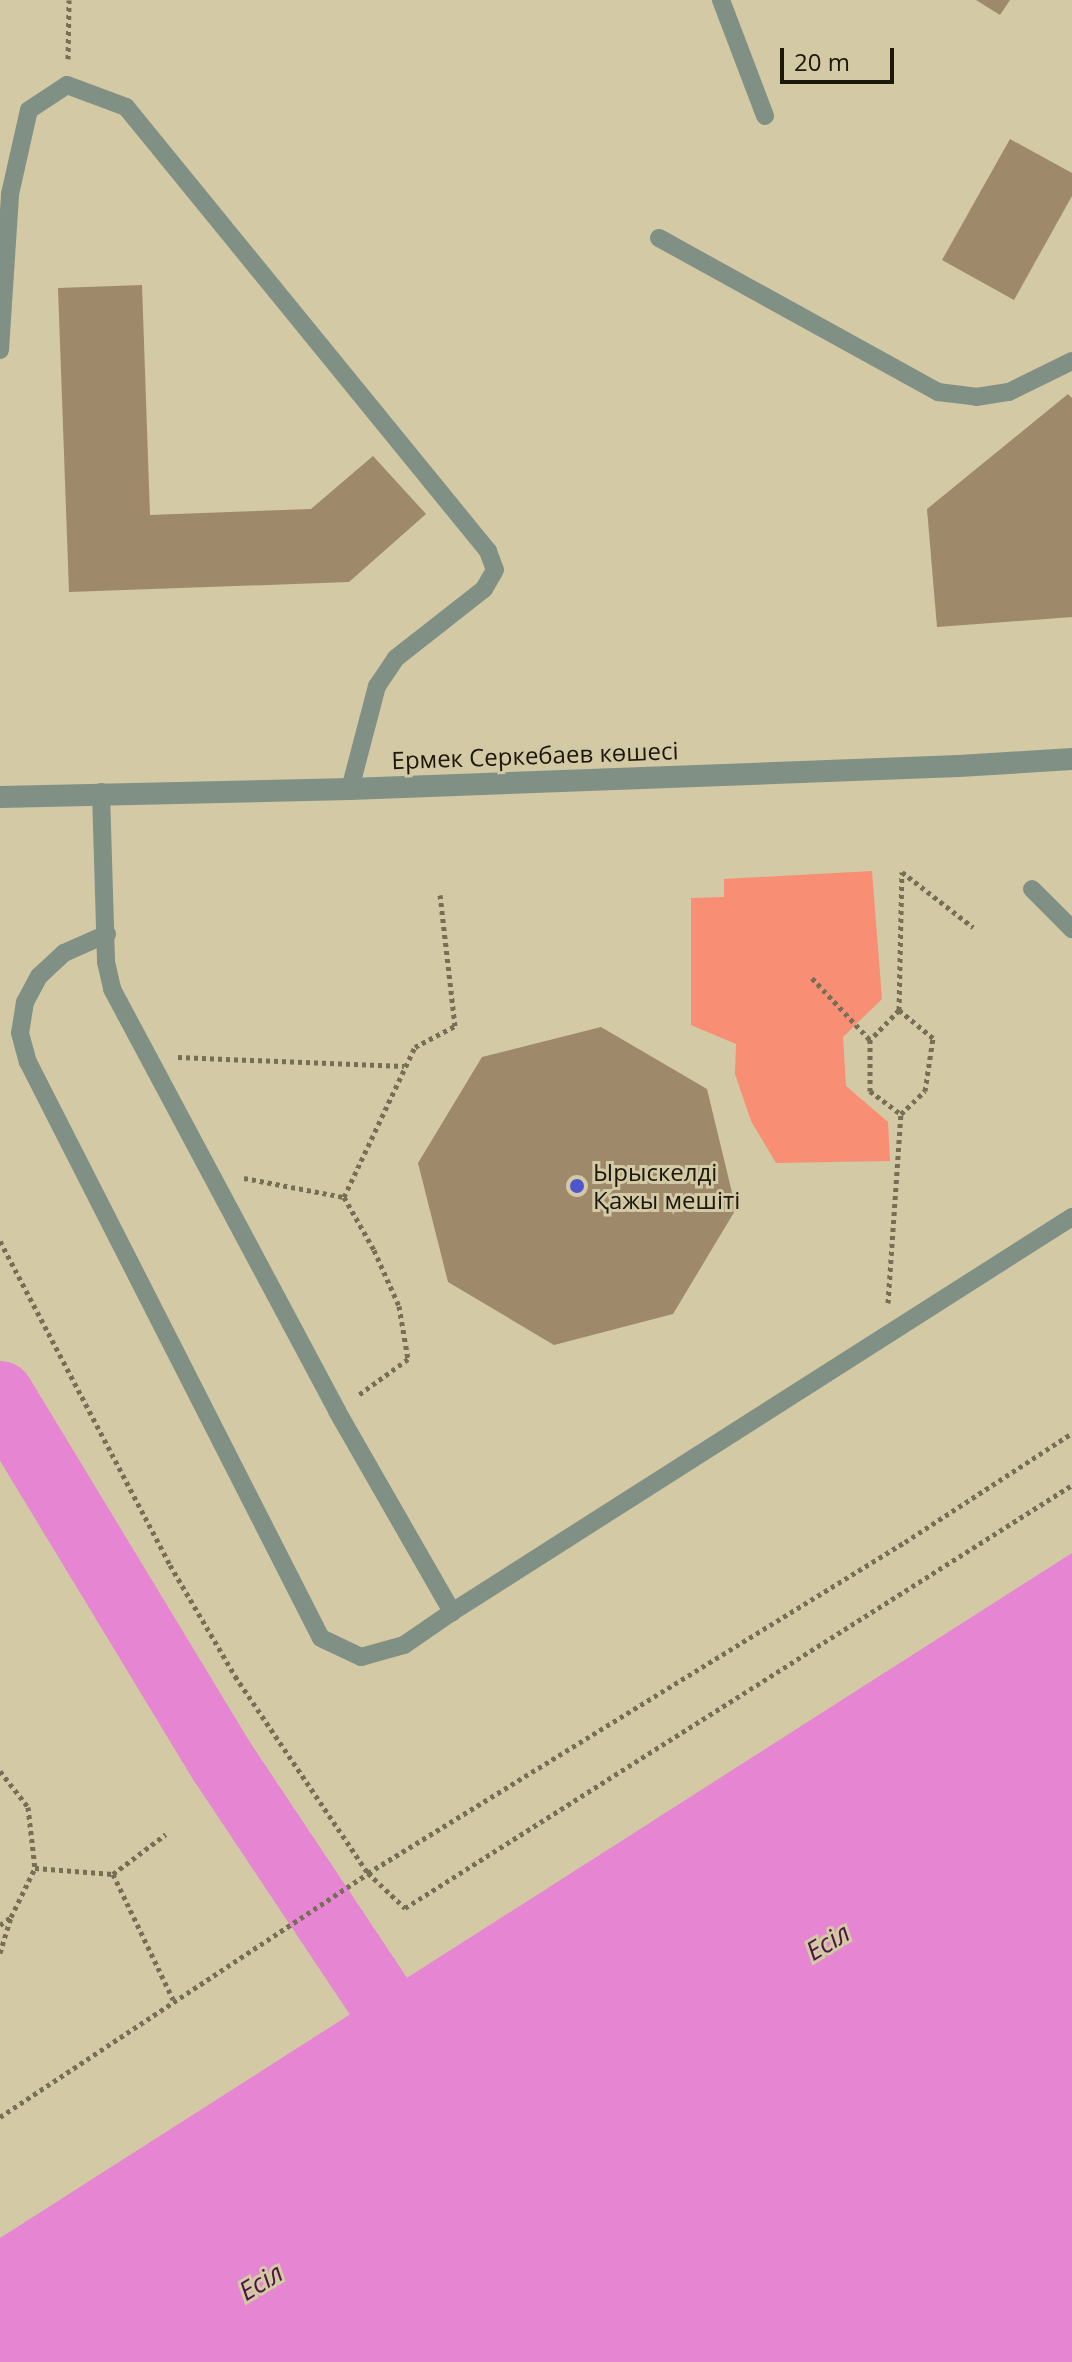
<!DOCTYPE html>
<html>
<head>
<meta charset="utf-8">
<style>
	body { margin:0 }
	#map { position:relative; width:1072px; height:2362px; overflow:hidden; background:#d3c9a4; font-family:"Open Sans",sans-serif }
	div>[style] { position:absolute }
	.green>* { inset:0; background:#f88e73 }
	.water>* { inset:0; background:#e686d2 }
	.river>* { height:68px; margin:-34px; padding:0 34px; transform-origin:34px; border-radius:34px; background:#e686d2 }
	.building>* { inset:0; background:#9f896b }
	.path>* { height:5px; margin-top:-2.5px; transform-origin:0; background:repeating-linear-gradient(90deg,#766f56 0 4px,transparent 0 8px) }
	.service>* { height:18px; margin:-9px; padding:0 9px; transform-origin:9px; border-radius:9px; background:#819085 }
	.minor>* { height:22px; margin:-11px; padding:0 11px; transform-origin:11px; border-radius:11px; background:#819085 }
	.dots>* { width:22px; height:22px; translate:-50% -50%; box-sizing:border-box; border:4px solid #d3c9a4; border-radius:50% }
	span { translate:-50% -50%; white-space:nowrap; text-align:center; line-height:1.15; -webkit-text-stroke:6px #d3c9a4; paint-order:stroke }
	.street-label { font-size:24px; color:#1b170a }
	.poi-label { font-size:24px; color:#1b170a }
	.left { translate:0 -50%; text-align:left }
	.water-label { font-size:26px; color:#4d1344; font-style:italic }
	.scale { position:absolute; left:780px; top:48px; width:114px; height:36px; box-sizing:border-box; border:4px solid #1b170a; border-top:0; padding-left:10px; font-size:24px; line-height:28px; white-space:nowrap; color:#1b170a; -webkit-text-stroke:6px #d3c9a4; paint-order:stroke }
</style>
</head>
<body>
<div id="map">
	<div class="green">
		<i style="clip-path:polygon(872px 871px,882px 999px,843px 1037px,846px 1086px,888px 1122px,890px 1161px,776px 1163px,751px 1121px,735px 1074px,736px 1044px,691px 1025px,691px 898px,724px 897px,724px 879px)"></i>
	</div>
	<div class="water">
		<i style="clip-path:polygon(1072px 1553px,1072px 2362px,0 2362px,0 2238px)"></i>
	</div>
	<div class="river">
		<i style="left:0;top:1395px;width:430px;rotate:58.8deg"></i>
		<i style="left:223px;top:1763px;width:373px;rotate:56.3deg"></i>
	</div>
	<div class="building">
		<i style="clip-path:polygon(976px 0,1010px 0,1000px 15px)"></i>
		<i style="clip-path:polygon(1010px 139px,1072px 173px,1072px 196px,1014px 300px,942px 260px)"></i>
		<i style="clip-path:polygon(142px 285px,150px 515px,311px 509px,373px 456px,426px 514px,349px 582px,69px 592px,58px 288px)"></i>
		<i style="clip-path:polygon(1068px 394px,1072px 398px,1072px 617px,937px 627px,927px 509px)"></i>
		<i style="clip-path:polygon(601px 1027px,707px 1089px,736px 1209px,673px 1314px,554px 1345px,448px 1282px,418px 1163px,482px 1057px)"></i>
	</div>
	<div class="path">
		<i style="left:68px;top:59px;width:59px;rotate:-89deg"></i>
		<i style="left:812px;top:978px;width:85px;rotate:46.9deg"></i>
		<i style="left:899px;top:1010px;width:42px;rotate:134deg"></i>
		<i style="left:870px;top:1040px;width:51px;rotate:90deg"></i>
		<i style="left:870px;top:1091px;width:38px;rotate:37deg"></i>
		<i style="left:178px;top:1057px;width:226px;rotate:2.3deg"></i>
		<i style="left:244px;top:1178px;width:102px;rotate:10.8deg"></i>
		<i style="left:344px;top:1197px;width:166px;rotate:-64.7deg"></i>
		<i style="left:415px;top:1047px;width:45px;rotate:-27.7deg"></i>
		<i style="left:455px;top:1026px;width:132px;rotate:-96.5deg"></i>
		<i style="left:344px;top:1197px;width:61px;rotate:60.5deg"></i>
		<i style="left:374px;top:1250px;width:61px;rotate:65.9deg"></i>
		<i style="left:399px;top:1306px;width:54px;rotate:80.4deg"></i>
		<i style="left:408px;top:1359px;width:63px;rotate:144deg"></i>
		<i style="left:0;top:1241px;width:366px;rotate:62.3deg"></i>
		<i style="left:170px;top:1565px;width:129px;rotate:59.6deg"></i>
		<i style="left:235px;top:1676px;width:238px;rotate:56deg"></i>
		<i style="left:368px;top:1873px;width:51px;rotate:43.4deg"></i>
		<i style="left:405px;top:1908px;width:790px;rotate:-32.38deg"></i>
		<i style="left:888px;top:1303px;width:189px;rotate:-86.1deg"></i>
		<i style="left:901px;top:1114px;width:33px;rotate:-44deg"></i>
		<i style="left:925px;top:1091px;width:54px;rotate:-81.4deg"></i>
		<i style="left:933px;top:1038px;width:44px;rotate:-140.5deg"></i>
		<i style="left:899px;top:1010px;width:138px;rotate:-88.8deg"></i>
		<i style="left:902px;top:872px;width:90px;rotate:37.8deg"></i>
		<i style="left:0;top:1771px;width:46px;rotate:52.1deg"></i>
		<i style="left:28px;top:1807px;width:61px;rotate:83.5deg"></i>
		<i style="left:35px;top:1868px;width:78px;rotate:4.4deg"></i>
		<i style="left:113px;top:1874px;width:139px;rotate:64.4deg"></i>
		<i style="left:113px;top:1874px;width:66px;rotate:-37deg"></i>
		<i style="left:0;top:1925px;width:14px;rotate:-36deg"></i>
		<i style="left:11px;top:1917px;width:55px;rotate:-63.9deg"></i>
		<i style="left:0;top:1953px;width:37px;rotate:-73deg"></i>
		<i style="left:0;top:2117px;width:442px;rotate:-33.5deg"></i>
		<i style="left:368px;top:1873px;width:631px;rotate:-31.65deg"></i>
		<i style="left:905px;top:1542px;width:199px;rotate:-33.1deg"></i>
	</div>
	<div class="service">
		<i style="left:721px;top:0;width:124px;rotate:69.2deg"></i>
		<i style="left:659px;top:238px;width:319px;rotate:28.9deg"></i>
		<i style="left:938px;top:392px;width:38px;rotate:7deg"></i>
		<i style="left:976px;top:397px;width:33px;rotate:-9deg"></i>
		<i style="left:1009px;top:392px;width:70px;rotate:-26.2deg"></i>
		<i style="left:0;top:350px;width:156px;rotate:-86.3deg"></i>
		<i style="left:10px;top:194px;width:86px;rotate:-77.3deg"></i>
		<i style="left:29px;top:110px;width:45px;rotate:-33.3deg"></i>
		<i style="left:67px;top:85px;width:63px;rotate:20.4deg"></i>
		<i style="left:126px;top:107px;width:573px;rotate:50.81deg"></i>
		<i style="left:488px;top:551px;width:20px;rotate:70deg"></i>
		<i style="left:495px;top:570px;width:22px;rotate:120deg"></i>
		<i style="left:484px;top:589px;width:112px;rotate:141.9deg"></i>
		<i style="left:396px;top:658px;width:34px;rotate:124deg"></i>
		<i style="left:377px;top:686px;width:106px;rotate:104.7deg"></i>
		<i style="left:101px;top:792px;width:170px;rotate:88.3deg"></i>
		<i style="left:106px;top:962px;width:28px;rotate:77deg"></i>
		<i style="left:112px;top:989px;width:478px;rotate:61.9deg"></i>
		<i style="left:337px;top:1411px;width:232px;rotate:60.2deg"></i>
		<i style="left:452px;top:1612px;width:735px;rotate:-32.5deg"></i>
		<i style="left:1032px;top:889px;width:57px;rotate:45deg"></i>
		<i style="left:107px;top:934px;width:47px;rotate:156.2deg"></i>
		<i style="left:64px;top:953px;width:34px;rotate:137deg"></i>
		<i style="left:39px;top:976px;width:30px;rotate:118deg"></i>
		<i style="left:25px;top:1002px;width:31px;rotate:99deg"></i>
		<i style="left:20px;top:1033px;width:30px;rotate:75deg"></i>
		<i style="left:28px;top:1062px;width:646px;rotate:63.04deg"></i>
		<i style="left:321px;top:1638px;width:44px;rotate:25.4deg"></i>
		<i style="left:361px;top:1657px;width:45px;rotate:-15.6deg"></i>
		<i style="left:404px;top:1645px;width:58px;rotate:-34.5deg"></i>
	</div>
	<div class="minor">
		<i style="left:0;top:797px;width:350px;rotate:-1.3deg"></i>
		<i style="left:350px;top:789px;width:609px;rotate:-2.16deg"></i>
		<i style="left:959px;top:766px;width:113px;rotate:-3.5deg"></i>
	</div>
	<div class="dots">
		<i style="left:577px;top:1186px;background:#4d56cc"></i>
	</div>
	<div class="street-label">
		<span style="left:535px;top:755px;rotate:-2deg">Ермек Серкебаев көшесі</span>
	</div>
	<div class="poi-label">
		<span class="left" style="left:593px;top:1186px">Ырыскелді<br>Қажы мешіті</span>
	</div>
	<div class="water-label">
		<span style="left:828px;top:1942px;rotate:-31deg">Есіл</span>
		<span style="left:261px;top:2282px;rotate:-31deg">Есіл</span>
	</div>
	<div class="scale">20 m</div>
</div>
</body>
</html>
